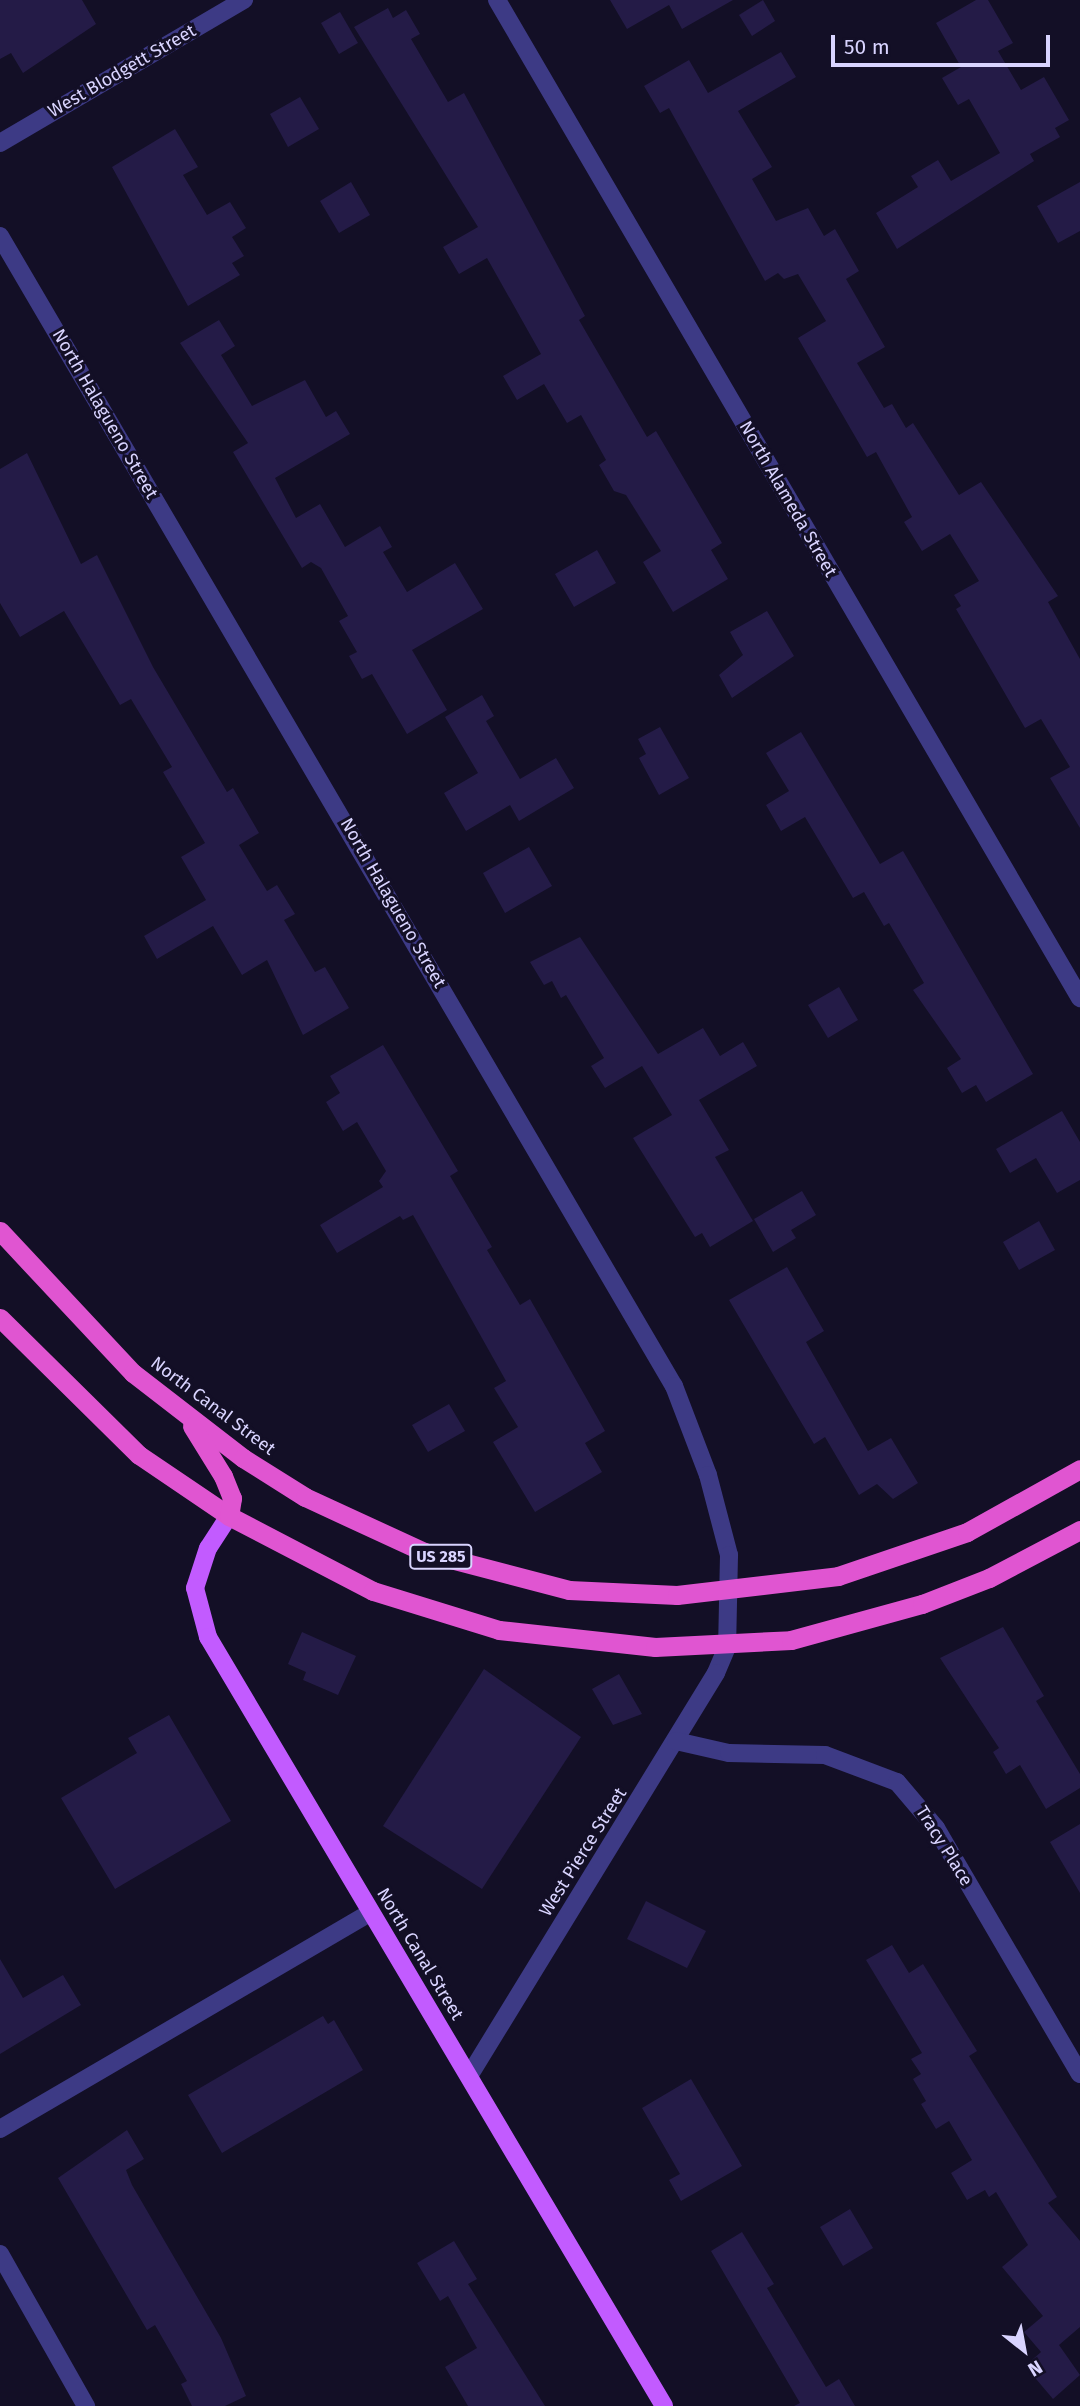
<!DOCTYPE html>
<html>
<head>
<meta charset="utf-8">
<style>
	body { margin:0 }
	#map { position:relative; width:1080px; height:2406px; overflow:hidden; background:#130f26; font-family:"Fira Sans",sans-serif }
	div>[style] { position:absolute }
	.building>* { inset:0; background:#241b47 }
	.minor>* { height:18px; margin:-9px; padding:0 9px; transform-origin:9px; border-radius:9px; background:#3d3a85 }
	.primary>* { height:18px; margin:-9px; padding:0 9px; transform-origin:9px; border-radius:9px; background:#c25bff }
	.trunk>* { height:19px; margin:-9.5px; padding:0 9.5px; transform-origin:9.5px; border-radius:9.5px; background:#e055d1 }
	span { translate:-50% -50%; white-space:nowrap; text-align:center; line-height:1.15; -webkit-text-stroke:6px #130f26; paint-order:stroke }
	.shield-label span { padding:2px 5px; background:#130f26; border:2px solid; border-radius:5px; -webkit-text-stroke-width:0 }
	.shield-label { font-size:16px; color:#d9d4ff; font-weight:700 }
	.street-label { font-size:18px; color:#d9d4ff }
	.north { position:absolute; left:989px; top:2315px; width:70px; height:70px; -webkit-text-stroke:5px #130f26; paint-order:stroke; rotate:149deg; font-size:19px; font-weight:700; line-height:28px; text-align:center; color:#d9d4ff }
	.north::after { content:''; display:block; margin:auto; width:24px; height:32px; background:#d9d4ff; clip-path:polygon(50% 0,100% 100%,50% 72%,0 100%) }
	.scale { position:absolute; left:831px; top:35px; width:219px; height:32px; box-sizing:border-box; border:4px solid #d9d4ff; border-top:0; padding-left:9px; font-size:21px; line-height:24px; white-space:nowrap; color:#d9d4ff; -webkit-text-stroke:5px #130f26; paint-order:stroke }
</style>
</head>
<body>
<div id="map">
	<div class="building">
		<i style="clip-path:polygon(0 0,82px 0,96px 24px,23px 73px,11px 53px,0 59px)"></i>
		<i style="clip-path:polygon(610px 0,733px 0,682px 29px,669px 5px,627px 29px)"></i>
		<i style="clip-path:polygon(763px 0,775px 21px,752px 36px,739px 15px)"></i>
		<i style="clip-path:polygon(976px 0,988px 0,1013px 43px,998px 51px,1021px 90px,1044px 77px,1069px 120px,1055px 128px,1060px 137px,1030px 154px,1034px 161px,897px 249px,876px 213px,918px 187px,911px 176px,938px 160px,951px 181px,1000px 153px,969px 99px,958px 105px,942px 78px,961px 67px,936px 23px)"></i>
		<i style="clip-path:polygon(388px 8px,393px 18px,406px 10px,420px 34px,411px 39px,448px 102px,464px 93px,585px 316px,579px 320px,647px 437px,656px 431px,722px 543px,711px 550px,728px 579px,673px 612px,643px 562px,661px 551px,626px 495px,614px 491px,599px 465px,606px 460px,581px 415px,567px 423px,544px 384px,517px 400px,503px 376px,541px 354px,487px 258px,459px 274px,443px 247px,478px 227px,354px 27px)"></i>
		<i style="clip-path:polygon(340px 12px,358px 43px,339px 54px,321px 23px)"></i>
		<i style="clip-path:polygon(781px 52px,796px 77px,738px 111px,772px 167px,752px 179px,776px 221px,808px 208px,824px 236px,835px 229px,859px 271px,846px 279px,885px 347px,857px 363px,884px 408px,892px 404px,906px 428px,913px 423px,959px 495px,981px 482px,1058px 596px,1048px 602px,1080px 659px,1080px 828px,1050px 778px,1070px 767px,1041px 719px,1025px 728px,956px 609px,961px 606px,954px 595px,979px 581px,950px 534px,922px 551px,904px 522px,912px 517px,876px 452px,867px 457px,798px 338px,826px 321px,798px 274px,784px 279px,778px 273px,765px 281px,669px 108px,660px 113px,644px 86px,689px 60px,708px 93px)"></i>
		<i style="clip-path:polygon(300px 97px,319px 129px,288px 147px,270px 114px)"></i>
		<i style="clip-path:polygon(175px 129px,198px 167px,183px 175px,207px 215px,230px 202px,246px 228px,232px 237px,244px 256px,232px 263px,240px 275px,188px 306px,112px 167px)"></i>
		<i style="clip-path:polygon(351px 182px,370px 215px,339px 233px,320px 201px)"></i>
		<i style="clip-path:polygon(1080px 182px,1080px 231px,1058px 243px,1037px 206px)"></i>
		<i style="clip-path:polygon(219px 320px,235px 346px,221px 355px,252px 406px,305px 380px,326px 417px,336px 411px,350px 434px,275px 478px,296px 518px,320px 504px,345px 547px,380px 526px,392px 547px,383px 552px,407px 592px,455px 563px,483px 609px,412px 650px,447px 710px,407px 734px,372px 674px,362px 679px,349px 656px,357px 652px,339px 621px,348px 616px,321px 568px,311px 562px,302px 568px,233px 452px,248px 443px,180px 343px)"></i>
		<i style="clip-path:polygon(27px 453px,81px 564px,97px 555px,153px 667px,227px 792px,233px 788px,259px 833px,239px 845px,267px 891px,277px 885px,295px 914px,284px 920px,315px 972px,325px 967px,349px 1008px,303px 1035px,267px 960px,242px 975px,213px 926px,157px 959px,144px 936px,206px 900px,181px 857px,205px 843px,163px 772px,172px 767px,131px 699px,120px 705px,64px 611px,20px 637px,0 603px,0 469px)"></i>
		<i style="clip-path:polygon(597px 550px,616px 583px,574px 607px,555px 574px)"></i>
		<i style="clip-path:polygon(767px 611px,794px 656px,732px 698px,719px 675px,743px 655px,730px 632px)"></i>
		<i style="clip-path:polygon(482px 695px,494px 716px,486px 721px,520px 779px,556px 758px,574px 788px,519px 821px,510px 805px,466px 831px,444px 793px,478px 773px,445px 717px)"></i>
		<i style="clip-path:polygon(660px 727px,689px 778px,659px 795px,639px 758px,646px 754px,638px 739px)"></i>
		<i style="clip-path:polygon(801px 732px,880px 864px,903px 851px,1033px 1074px,986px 1102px,976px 1085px,962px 1093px,947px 1068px,961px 1059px,913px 990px,924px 983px,889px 923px,884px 926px,864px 892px,853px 898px,805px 817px,781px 831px,766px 805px,789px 791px,766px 753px)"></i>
		<i style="clip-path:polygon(529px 847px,552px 886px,505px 913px,483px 873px)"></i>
		<i style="clip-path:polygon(580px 937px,658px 1054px,703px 1028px,720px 1056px,743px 1042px,757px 1066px,699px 1100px,729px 1150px,715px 1157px,753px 1221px,710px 1247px,702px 1233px,695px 1237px,633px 1138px,672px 1115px,642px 1066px,605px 1088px,591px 1066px,604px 1058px,566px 995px,561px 998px,552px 981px,544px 985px,530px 962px)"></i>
		<i style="clip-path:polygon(839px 987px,858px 1020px,828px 1038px,808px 1005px)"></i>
		<i style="clip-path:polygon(383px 1045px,458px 1171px,450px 1176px,492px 1247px,487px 1250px,520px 1305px,530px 1299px,605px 1431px,585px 1443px,602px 1472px,535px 1512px,493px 1442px,518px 1427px,494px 1388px,506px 1381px,413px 1215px,403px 1220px,400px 1216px,337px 1253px,320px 1225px,383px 1187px,379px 1181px,386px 1171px,357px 1122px,343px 1131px,326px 1102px,340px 1093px,330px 1076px)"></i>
		<i style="clip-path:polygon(1062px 1111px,1080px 1142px,1080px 1180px,1057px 1193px,1036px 1158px,1010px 1173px,996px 1149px)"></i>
		<i style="clip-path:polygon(802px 1191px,816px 1215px,791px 1230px,796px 1238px,773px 1252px,754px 1219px)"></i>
		<i style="clip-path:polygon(1039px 1221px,1055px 1250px,1019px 1270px,1003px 1242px)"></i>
		<i style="clip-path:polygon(787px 1267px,824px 1331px,806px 1342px,868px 1451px,891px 1438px,918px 1483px,893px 1499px,877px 1484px,859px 1495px,825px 1437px,814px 1444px,729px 1300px)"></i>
		<i style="clip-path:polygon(449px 1404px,465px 1431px,428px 1452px,412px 1425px)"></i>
		<i style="clip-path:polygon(1003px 1627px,1044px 1696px,1036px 1701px,1080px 1774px,1080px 1788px,1046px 1809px,1020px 1765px,1006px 1774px,993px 1752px,999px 1748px,940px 1658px)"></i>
		<i style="clip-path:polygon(302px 1632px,356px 1656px,338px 1695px,303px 1680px,306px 1672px,288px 1664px)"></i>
		<i style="clip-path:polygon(484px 1669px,581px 1737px,482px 1889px,383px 1826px)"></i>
		<i style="clip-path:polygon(619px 1674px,642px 1714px,613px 1725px,592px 1689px)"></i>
		<i style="clip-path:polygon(169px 1715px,231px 1821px,115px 1889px,61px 1798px,137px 1753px,128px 1738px)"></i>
		<i style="clip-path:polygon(1080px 1824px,1080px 1893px,1050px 1842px)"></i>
		<i style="clip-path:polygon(646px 1901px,706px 1931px,687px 1968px,627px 1939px)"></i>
		<i style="clip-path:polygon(892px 1945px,909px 1973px,923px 1964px,977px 2051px,969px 2056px,1057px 2197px,1048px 2203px,1080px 2241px,1080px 2327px,1059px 2345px,1080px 2375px,1053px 2399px,1025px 2366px,1041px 2352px,1024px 2332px,1043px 2316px,1002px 2267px,1028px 2245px,996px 2192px,989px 2197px,985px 2190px,967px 2200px,951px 2173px,972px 2160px,949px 2121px,936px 2129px,921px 2104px,926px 2101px,913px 2079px,921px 2074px,911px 2059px,922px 2053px,866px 1960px)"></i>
		<i style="clip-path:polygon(0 1959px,23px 1998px,63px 1975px,81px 2005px,0 2054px)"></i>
		<i style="clip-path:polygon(323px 2016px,328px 2024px,334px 2020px,363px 2070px,222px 2153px,188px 2095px)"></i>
		<i style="clip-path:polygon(691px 2079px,742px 2166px,681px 2201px,669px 2180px,680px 2174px,642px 2108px)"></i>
		<i style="clip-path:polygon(127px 2130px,144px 2159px,126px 2170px,132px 2185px,221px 2338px,246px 2396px,225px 2406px,192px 2406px,181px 2384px,187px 2381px,155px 2325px,147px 2330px,58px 2178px)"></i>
		<i style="clip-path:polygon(850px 2209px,873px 2248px,843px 2266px,820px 2227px)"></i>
		<i style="clip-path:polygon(742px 2232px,774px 2284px,767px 2288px,826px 2387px,839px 2379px,855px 2406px,794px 2406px,800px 2403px,711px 2251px)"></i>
		<i style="clip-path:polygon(454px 2241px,477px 2279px,468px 2284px,545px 2406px,468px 2406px,445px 2367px,477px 2348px,448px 2296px,440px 2301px,417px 2263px)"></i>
	</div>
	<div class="minor">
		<i style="left:497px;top:0;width:1156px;rotate:59.71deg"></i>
		<i style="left:0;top:143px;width:283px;rotate:-30.4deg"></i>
		<i style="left:0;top:236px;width:1333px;rotate:59.63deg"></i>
		<i style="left:674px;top:1386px;width:95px;rotate:69.1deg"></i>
		<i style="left:708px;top:1475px;width:83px;rotate:75.3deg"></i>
		<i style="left:729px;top:1555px;width:92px;rotate:91.2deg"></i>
		<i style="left:727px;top:1647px;width:28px;rotate:113deg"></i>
		<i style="left:716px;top:1673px;width:471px;rotate:121.5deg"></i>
		<i style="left:676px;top:1741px;width:54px;rotate:12.8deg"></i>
		<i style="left:729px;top:1753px;width:96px;rotate:1.2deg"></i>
		<i style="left:825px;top:1755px;width:77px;rotate:20.6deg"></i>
		<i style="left:897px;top:1782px;width:60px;rotate:49.7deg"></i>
		<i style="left:936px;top:1828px;width:285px;rotate:59.7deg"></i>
		<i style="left:0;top:2129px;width:428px;rotate:-30.3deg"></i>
		<i style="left:0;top:2254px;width:175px;rotate:60.5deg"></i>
	</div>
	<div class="primary">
		<i style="left:229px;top:1516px;width:38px;rotate:123deg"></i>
		<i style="left:208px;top:1548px;width:42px;rotate:108deg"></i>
		<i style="left:195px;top:1588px;width:51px;rotate:75.1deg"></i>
		<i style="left:208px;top:1637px;width:894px;rotate:59.33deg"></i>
	</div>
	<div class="trunk">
		<i style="left:0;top:1231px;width:195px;rotate:46.9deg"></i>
		<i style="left:133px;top:1373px;width:139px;rotate:37.7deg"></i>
		<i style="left:243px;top:1458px;width:73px;rotate:32.2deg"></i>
		<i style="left:305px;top:1497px;width:131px;rotate:24.8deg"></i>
		<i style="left:424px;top:1552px;width:150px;rotate:14.7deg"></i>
		<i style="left:569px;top:1590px;width:108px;rotate:2.7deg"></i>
		<i style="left:677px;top:1595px;width:162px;rotate:-6.7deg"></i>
		<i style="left:838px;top:1576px;width:136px;rotate:-18.8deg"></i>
		<i style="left:967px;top:1532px;width:129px;rotate:-29.1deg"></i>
		<i style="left:0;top:1318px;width:195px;rotate:44.6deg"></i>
		<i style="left:139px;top:1455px;width:109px;rotate:34.1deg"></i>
		<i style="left:229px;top:1516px;width:162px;rotate:27.5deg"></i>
		<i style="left:373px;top:1591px;width:132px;rotate:17.2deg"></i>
		<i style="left:499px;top:1630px;width:157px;rotate:6.2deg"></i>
		<i style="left:655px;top:1647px;width:136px;rotate:-2.9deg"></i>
		<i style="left:791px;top:1640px;width:136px;rotate:-15.4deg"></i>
		<i style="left:922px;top:1604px;width:72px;rotate:-21.2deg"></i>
		<i style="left:989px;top:1578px;width:103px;rotate:-27.8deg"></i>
		<i style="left:192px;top:1426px;width:59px;rotate:58.2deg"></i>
		<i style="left:223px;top:1476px;width:24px;rotate:68deg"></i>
		<i style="left:232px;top:1498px;width:18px;rotate:99deg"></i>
	</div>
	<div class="shield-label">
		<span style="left:441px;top:1557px">US 285</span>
	</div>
	<div class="street-label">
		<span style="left:122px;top:71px;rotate:-30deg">West Blodgett Street</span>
		<span style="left:105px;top:414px;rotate:60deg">North Halagueno Street</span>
		<span style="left:788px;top:499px;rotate:60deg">North Alameda Street</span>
		<span style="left:393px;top:903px;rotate:60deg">North Halagueno Street</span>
		<span style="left:213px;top:1406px;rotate:37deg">North Canal Street</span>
		<span style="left:944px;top:1846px;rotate:58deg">Tracy Place</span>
		<span style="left:583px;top:1852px;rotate:-58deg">West Pierce Street</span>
		<span style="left:420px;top:1954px;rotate:59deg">North Canal Street</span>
	</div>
	<div class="north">N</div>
	<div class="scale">50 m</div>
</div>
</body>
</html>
